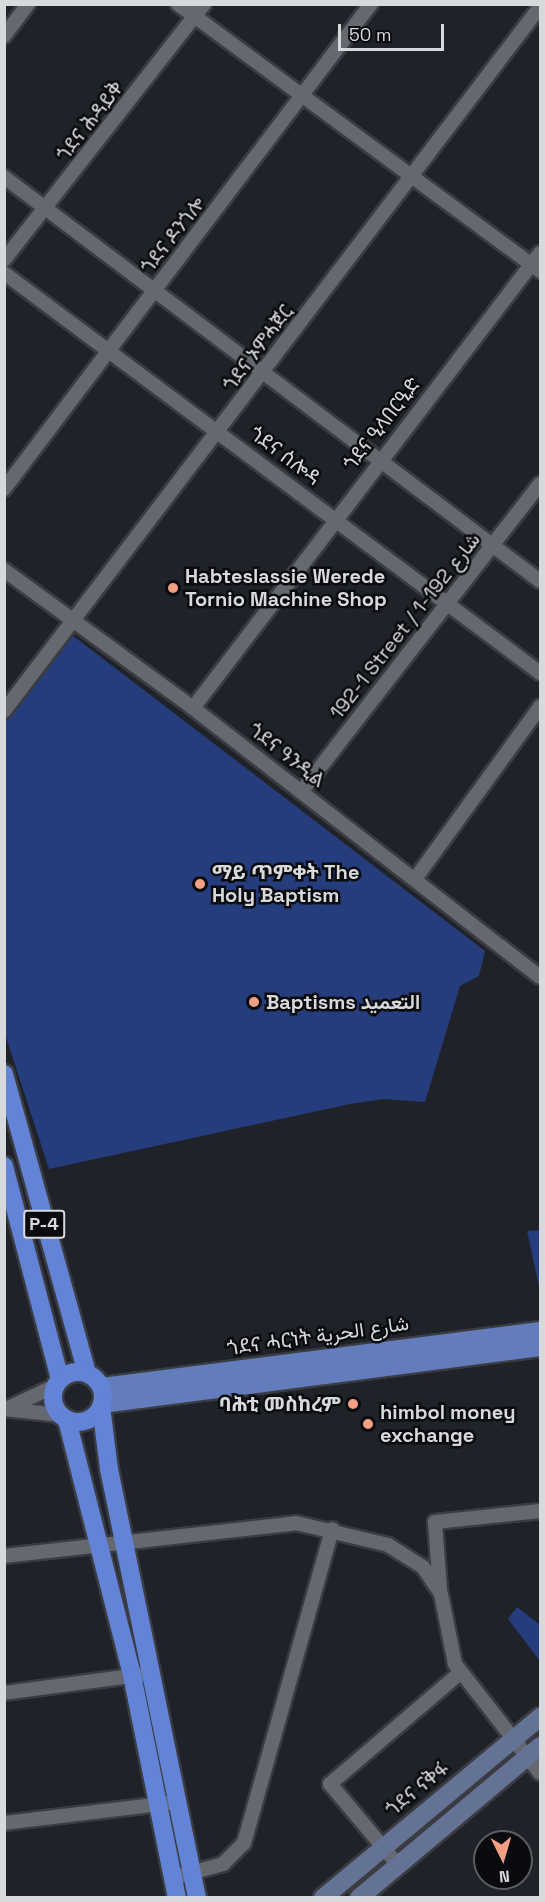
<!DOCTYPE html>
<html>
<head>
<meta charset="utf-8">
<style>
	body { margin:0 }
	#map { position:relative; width:545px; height:1902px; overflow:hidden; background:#1f2228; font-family:"Space Grotesk",Vazirmatn,"Noto Sans Ethiopic",sans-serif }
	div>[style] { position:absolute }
	.green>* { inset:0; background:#263d7d }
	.roads { filter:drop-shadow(2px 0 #3a3c42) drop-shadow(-2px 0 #3a3c42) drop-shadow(0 2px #3a3c42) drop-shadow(0 -2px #3a3c42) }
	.minor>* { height:14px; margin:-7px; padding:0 7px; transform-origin:7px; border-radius:7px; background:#65686f }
	.secondary>* { height:18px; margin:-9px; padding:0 9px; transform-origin:9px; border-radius:9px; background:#647295 }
	.primary>* { height:18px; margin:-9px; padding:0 9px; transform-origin:9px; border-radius:9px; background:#637cbc }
	.trunk>* { height:18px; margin:-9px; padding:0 9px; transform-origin:9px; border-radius:9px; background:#6283d6 }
	.trunk>.ring { margin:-9px; padding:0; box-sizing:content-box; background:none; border:18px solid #6283d6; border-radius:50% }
	.dots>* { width:16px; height:16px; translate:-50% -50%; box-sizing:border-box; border:3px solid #0a0b0e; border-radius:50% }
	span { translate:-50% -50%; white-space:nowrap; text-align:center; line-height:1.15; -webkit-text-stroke:5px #0a0b0e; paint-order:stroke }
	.shield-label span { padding:2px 4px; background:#0a0b0e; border:2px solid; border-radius:4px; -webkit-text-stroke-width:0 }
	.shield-label { font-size:18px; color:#d7d9dd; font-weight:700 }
	.street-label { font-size:20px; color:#d7d9dd }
	.poi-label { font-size:20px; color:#d7d9dd; font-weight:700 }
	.left { translate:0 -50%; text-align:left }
	.right { translate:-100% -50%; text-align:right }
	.frame { position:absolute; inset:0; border:6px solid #d7d9dd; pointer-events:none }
	.north { position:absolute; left:473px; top:1830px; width:60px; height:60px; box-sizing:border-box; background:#0a0b0e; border:2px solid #5c5d61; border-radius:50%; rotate:175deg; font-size:16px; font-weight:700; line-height:24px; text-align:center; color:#d7d9dd }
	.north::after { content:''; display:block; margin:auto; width:21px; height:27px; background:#f39f84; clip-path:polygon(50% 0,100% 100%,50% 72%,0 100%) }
	.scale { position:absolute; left:338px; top:24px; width:106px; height:27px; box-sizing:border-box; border:3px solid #d7d9dd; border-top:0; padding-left:8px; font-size:18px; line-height:21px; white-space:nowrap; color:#d7d9dd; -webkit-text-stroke:4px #0a0b0e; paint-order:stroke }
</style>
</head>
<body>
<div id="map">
	<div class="green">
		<i style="clip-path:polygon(68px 632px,485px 951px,479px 976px,460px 986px,425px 1102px,383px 1099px,350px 1104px,49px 1169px,5px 1034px,4px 717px)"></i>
		<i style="clip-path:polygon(540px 1230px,540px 1291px,527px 1231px)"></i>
		<i style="clip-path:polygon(517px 1607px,540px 1625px,540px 1661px,508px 1619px)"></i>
	</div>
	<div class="roads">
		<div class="minor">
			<i style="left:178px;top:4px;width:450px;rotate:36.4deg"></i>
			<i style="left:4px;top:36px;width:40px;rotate:-53deg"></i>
			<i style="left:4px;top:177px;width:671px;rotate:37.01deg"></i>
			<i style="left:4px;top:260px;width:325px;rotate:-52deg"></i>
			<i style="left:4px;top:273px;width:669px;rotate:36.73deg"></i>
			<i style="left:4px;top:489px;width:608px;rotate:-52.89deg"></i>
			<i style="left:4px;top:570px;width:234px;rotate:36.1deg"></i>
			<i style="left:193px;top:708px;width:439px;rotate:37.8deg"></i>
			<i style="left:193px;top:708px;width:572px;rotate:-52.67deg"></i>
			<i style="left:4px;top:711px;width:885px;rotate:-52.72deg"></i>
			<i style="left:301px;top:792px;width:390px;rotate:-52.2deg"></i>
			<i style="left:415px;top:879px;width:213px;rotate:-54deg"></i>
			<i style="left:8px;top:1408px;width:52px;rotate:-25.1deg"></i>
			<i style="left:4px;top:1409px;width:56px;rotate:6.1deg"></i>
			<i style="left:4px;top:1556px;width:294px;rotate:-6.4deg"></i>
			<i style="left:296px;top:1523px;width:95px;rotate:13.4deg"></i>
			<i style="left:388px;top:1545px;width:41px;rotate:32.2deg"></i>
			<i style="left:423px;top:1567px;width:32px;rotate:56deg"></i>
			<i style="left:441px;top:1594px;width:71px;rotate:78.7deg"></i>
			<i style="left:455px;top:1664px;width:138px;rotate:52.1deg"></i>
			<i style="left:440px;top:1589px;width:67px;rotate:-94.3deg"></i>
			<i style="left:435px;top:1522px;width:106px;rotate:-6deg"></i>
			<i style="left:4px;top:1693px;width:150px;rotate:-7.6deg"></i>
			<i style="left:4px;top:1823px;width:175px;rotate:-6.9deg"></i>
			<i style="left:398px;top:1865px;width:106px;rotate:-130deg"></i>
			<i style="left:330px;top:1784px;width:171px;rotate:-40.5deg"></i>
			<i style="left:173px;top:1878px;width:52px;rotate:-15.6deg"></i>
			<i style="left:223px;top:1864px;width:30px;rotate:-45deg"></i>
			<i style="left:244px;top:1843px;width:326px;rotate:-74.3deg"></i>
		</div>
		<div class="secondary">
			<i style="left:323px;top:1898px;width:283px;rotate:-39.8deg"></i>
			<i style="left:359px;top:1898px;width:236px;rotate:-40deg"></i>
		</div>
		<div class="primary">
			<i style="left:102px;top:1387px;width:442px;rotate:-7.3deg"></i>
			<i style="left:102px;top:1404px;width:442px;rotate:-7.4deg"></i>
		</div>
		<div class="trunk">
			<i style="left:4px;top:1074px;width:310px;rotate:74.5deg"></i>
			<i style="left:4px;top:1166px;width:221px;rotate:75.3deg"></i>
			<i class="ring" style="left:53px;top:1372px;width:32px;height:32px"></i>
			<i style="left:101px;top:1406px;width:64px;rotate:82.8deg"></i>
			<i style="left:109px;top:1469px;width:438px;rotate:78.4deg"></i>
			<i style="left:67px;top:1420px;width:263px;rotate:75.7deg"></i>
			<i style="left:132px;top:1675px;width:227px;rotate:78.6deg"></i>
		</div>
	</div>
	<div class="dots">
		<i style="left:173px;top:588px;background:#f39f84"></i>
		<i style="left:200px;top:884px;background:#f39f84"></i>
		<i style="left:254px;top:1002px;background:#f39f84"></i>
		<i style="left:353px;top:1404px;background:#f39f84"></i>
		<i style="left:368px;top:1424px;background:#f39f84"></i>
	</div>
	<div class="shield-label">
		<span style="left:44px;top:1224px">P-4</span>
	</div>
	<div class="street-label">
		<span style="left:90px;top:121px;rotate:-52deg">ጎደና ሕዳይቅ</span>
		<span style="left:173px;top:235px;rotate:-52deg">ጎደና ዶንጎሎ</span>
		<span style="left:258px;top:348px;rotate:-53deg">ጎደና ኦምሓጀር</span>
		<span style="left:382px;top:424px;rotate:-52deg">ጎደና ዒላበርዒድ</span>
		<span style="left:285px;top:456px;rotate:37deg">ጎደና ሰሎዳ</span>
		<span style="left:405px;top:626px;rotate:-52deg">192-1 Street / شارع 192-1</span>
		<span style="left:287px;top:755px;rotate:38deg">ጎደና ዓንዲል</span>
		<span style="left:318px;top:1336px;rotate:-8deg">ጎደና ሓርነት شارع الحرية</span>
		<span style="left:417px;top:1789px;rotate:-39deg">ጎደና ናቅፋ</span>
	</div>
	<div class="poi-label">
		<span class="left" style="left:185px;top:588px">Habteslassie Werede<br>Tornio Machine Shop</span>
		<span class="left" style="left:212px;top:884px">ማይ ጥምቀት The<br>Holy Baptism</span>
		<span class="left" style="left:266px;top:1002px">Baptisms التعميد</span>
		<span class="right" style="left:341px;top:1404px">ባሕቲ መስከረም</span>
		<span class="left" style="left:380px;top:1424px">himbol money<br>exchange</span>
	</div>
	<div class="frame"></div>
	<div class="north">N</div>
	<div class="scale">50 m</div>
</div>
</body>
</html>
